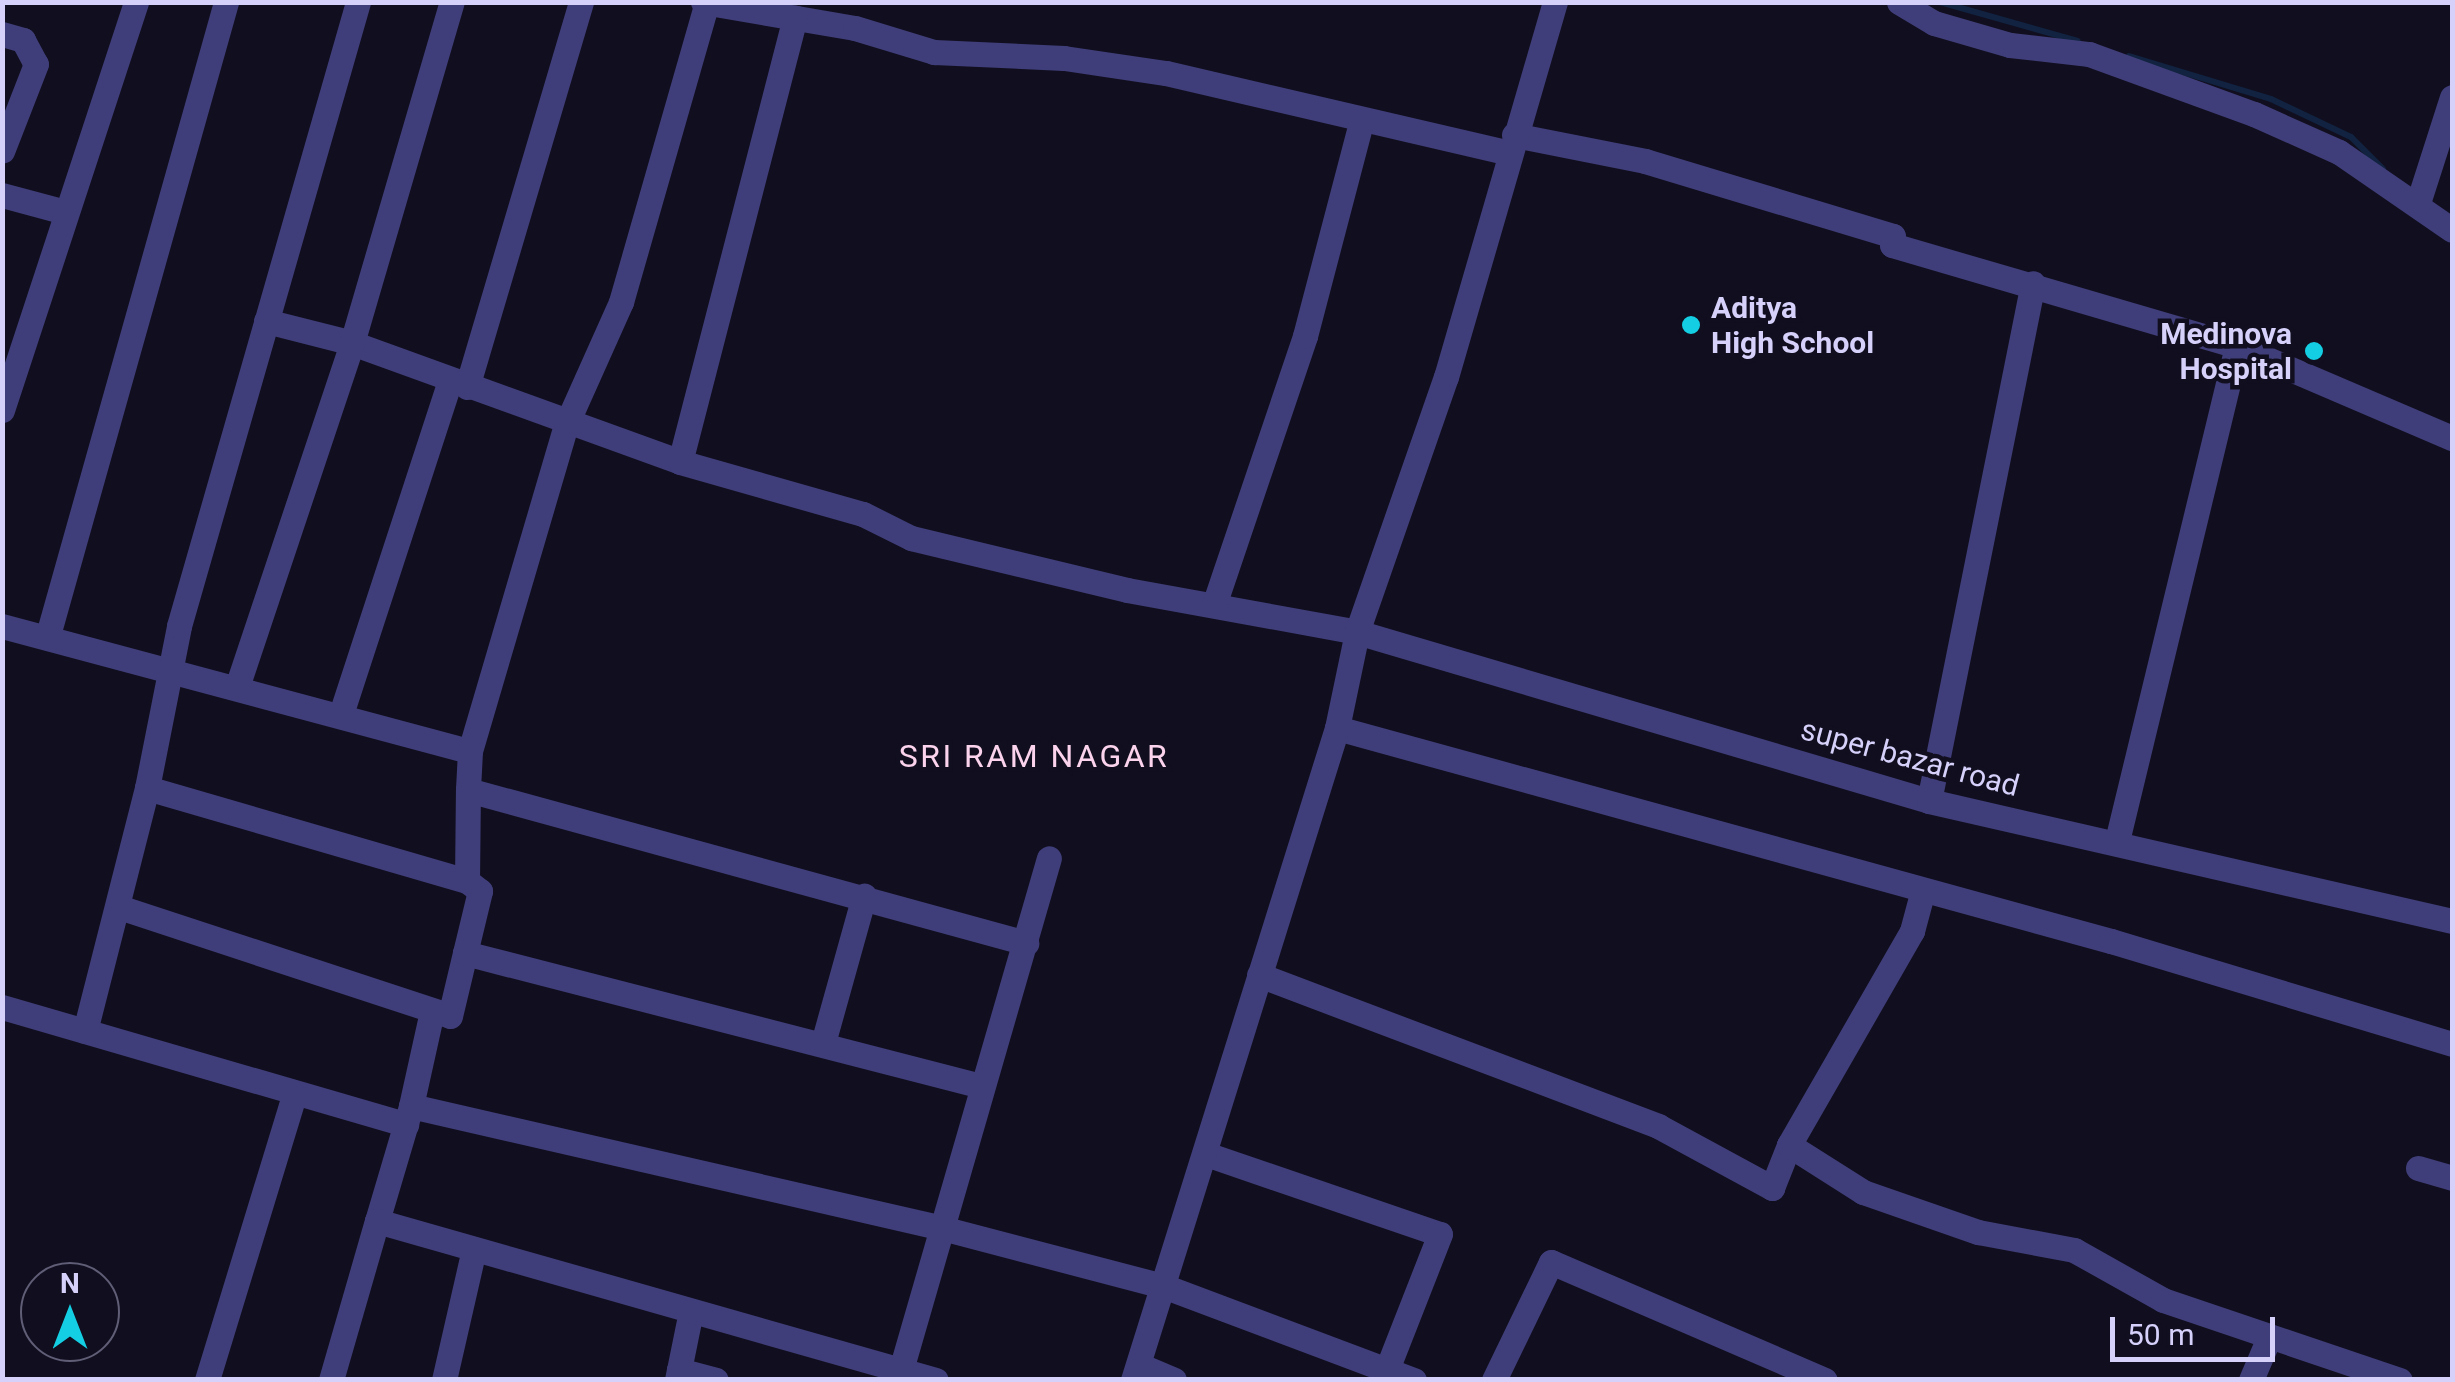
<!DOCTYPE html>
<html>
<head>
<meta charset="utf-8">
<style>
	body { margin:0 }
	#map { position:relative; width:2455px; height:1382px; overflow:hidden; background:#110f1f; font-family:Roboto,sans-serif }
	div>[style] { position:absolute }
	.stream>* { height:6px; margin:-3px; padding:0 3px; transform-origin:3px; border-radius:3px; background:#112341 }
	.minor>* { height:25px; margin:-12.5px; padding:0 12.5px; transform-origin:12.5px; border-radius:12.5px; background:#403e7a }
	.dots>* { width:28px; height:28px; translate:-50% -50%; box-sizing:border-box; border:5px solid #110f1f; border-radius:50% }
	span { translate:-50% -50%; white-space:nowrap; text-align:center; line-height:1.15; -webkit-text-stroke:9px #110f1f; paint-order:stroke }
	.poi-label { font-size:30px; color:#d6d1fb; font-weight:700 }
	.left { translate:0 -50%; text-align:left }
	.right { translate:-100% -50%; text-align:right }
	.street-label { font-size:30px; color:#d6d1fb }
	.neighbourhood-label { font-size:32px; color:#fbd3ec; letter-spacing:2.5px }
	.frame { position:absolute; inset:0; border:5px solid #d6d1fb; pointer-events:none }
	.north { position:absolute; left:20px; top:1262px; width:100px; height:100px; box-sizing:border-box; background:#110f1f; border:2px solid #605d77; border-radius:50%; rotate:0deg; font-size:28px; font-weight:700; line-height:40px; text-align:center; color:#d6d1fb }
	.north::after { content:''; display:block; margin:auto; width:35px; height:45px; background:#14cfe4; clip-path:polygon(50% 0,100% 100%,50% 72%,0 100%) }
	.scale { position:absolute; left:2110px; top:1317px; width:165px; height:45px; box-sizing:border-box; border:5px solid #d6d1fb; border-top:0; padding-left:12px; font-size:30px; line-height:35px; white-space:nowrap; color:#d6d1fb; -webkit-text-stroke:8px #110f1f; paint-order:stroke }
</style>
</head>
<body>
<div id="map">
	<div class="stream">
		<i style="left:1940px;top:2px;width:143px;rotate:15.8deg"></i>
		<i style="left:2129px;top:56px;width:148px;rotate:16.8deg"></i>
		<i style="left:2271px;top:99px;width:89px;rotate:25.4deg"></i>
		<i style="left:2351px;top:137px;width:45px;rotate:45deg"></i>
	</div>
	<div class="minor">
		<i style="left:703px;top:2px;width:154px;rotate:9.7deg"></i>
		<i style="left:855px;top:28px;width:83px;rotate:16.9deg"></i>
		<i style="left:934px;top:52px;width:130px;rotate:2.6deg"></i>
		<i style="left:1064px;top:58px;width:103px;rotate:8.4deg"></i>
		<i style="left:1166px;top:73px;width:353px;rotate:13.1deg"></i>
		<i style="left:1899px;top:2px;width:41px;rotate:31deg"></i>
		<i style="left:1934px;top:23px;width:79px;rotate:16.1deg"></i>
		<i style="left:2010px;top:45px;width:80px;rotate:6.5deg"></i>
		<i style="left:2089px;top:54px;width:176px;rotate:20deg"></i>
		<i style="left:2254px;top:114px;width:93px;rotate:24.1deg"></i>
		<i style="left:2339px;top:152px;width:137px;rotate:34.6deg"></i>
		<i style="left:2px;top:34px;width:22px;rotate:16deg"></i>
		<i style="left:23px;top:40px;width:27px;rotate:62deg"></i>
		<i style="left:36px;top:64px;width:93px;rotate:111.3deg"></i>
		<i style="left:1514px;top:135px;width:134px;rotate:11.2deg"></i>
		<i style="left:1645px;top:161px;width:259px;rotate:16.8deg"></i>
		<i style="left:1893px;top:236px;width:9px;rotate:96deg"></i>
		<i style="left:1892px;top:245px;width:359px;rotate:16.3deg"></i>
		<i style="left:2237px;top:346px;width:234px;rotate:23.2deg"></i>
		<i style="left:2px;top:195px;width:65px;rotate:15.1deg"></i>
		<i style="left:2418px;top:203px;width:111px;rotate:-72.2deg"></i>
		<i style="left:266px;top:321px;width:89px;rotate:14.3deg"></i>
		<i style="left:352px;top:343px;width:349px;rotate:19.9deg"></i>
		<i style="left:680px;top:462px;width:190px;rotate:15.9deg"></i>
		<i style="left:863px;top:514px;width:54px;rotate:26.6deg"></i>
		<i style="left:911px;top:538px;width:222px;rotate:13.5deg"></i>
		<i style="left:1127px;top:590px;width:234px;rotate:10.3deg"></i>
		<i style="left:1357px;top:632px;width:596px;rotate:16.46deg"></i>
		<i style="left:1929px;top:801px;width:537px;rotate:12.92deg"></i>
		<i style="left:467px;top:387px;width:402px;rotate:-73.5deg"></i>
		<i style="left:2px;top:410px;width:429px;rotate:-71.8deg"></i>
		<i style="left:680px;top:462px;width:459px;rotate:-75.5deg"></i>
		<i style="left:1214px;top:605px;width:284px;rotate:-71.3deg"></i>
		<i style="left:1305px;top:336px;width:224px;rotate:-75.3deg"></i>
		<i style="left:2px;top:626px;width:484px;rotate:15deg"></i>
		<i style="left:470px;top:751px;width:340px;rotate:-73.6deg"></i>
		<i style="left:566px;top:425px;width:135px;rotate:-65.9deg"></i>
		<i style="left:621px;top:302px;width:311px;rotate:-74deg"></i>
		<i style="left:48px;top:635px;width:658px;rotate:-74.29deg"></i>
		<i style="left:238px;top:684px;width:360px;rotate:-71.5deg"></i>
		<i style="left:352px;top:343px;width:355px;rotate:-73.7deg"></i>
		<i style="left:341px;top:714px;width:351px;rotate:-71.9deg"></i>
		<i style="left:1337px;top:728px;width:803px;rotate:15.39deg"></i>
		<i style="left:2111px;top:941px;width:356px;rotate:16.8deg"></i>
		<i style="left:470px;top:751px;width:39px;rotate:93deg"></i>
		<i style="left:468px;top:790px;width:579px;rotate:15.33deg"></i>
		<i style="left:147px;top:788px;width:333px;rotate:16.2deg"></i>
		<i style="left:1929px;top:801px;width:528px;rotate:-78.65deg"></i>
		<i style="left:2117px;top:841px;width:509px;rotate:-76.37deg"></i>
		<i style="left:119px;top:907px;width:348px;rotate:18.2deg"></i>
		<i style="left:450px;top:1016px;width:65px;rotate:-76.6deg"></i>
		<i style="left:465px;top:953px;width:533px;rotate:14.45deg"></i>
		<i style="left:465px;top:953px;width:64px;rotate:-76.4deg"></i>
		<i style="left:480px;top:891px;width:16px;rotate:-142deg"></i>
		<i style="left:467px;top:881px;width:91px;rotate:-89.4deg"></i>
		<i style="left:1259px;top:975px;width:427px;rotate:20.7deg"></i>
		<i style="left:1658px;top:1126px;width:130px;rotate:28.5deg"></i>
		<i style="left:1772px;top:1188px;width:46px;rotate:-68.4deg"></i>
		<i style="left:1789px;top:1145px;width:88px;rotate:32.4deg"></i>
		<i style="left:1863px;top:1192px;width:122px;rotate:19.2deg"></i>
		<i style="left:1978px;top:1232px;width:98px;rotate:10.6deg"></i>
		<i style="left:2074px;top:1250px;width:102px;rotate:29.3deg"></i>
		<i style="left:2163px;top:1300px;width:250px;rotate:18.7deg"></i>
		<i style="left:2px;top:1007px;width:421px;rotate:16.2deg"></i>
		<i style="left:85px;top:1031px;width:251px;rotate:-75.7deg"></i>
		<i style="left:147px;top:788px;width:165px;rotate:-78.8deg"></i>
		<i style="left:179px;top:626px;width:649px;rotate:-73.99deg"></i>
		<i style="left:823px;top:1043px;width:153px;rotate:-74.4deg"></i>
		<i style="left:411px;top:1106px;width:97px;rotate:-77.5deg"></i>
		<i style="left:1789px;top:1145px;width:247px;rotate:-60.1deg"></i>
		<i style="left:1912px;top:931px;width:42px;rotate:-75deg"></i>
		<i style="left:1206px;top:1154px;width:247px;rotate:18.9deg"></i>
		<i style="left:1440px;top:1234px;width:145px;rotate:111.4deg"></i>
		<i style="left:2418px;top:1168px;width:35px;rotate:16deg"></i>
		<i style="left:377px;top:1221px;width:120px;rotate:-73.5deg"></i>
		<i style="left:411px;top:1106px;width:541px;rotate:12.93deg"></i>
		<i style="left:938px;top:1227px;width:236px;rotate:14.7deg"></i>
		<i style="left:1166px;top:1287px;width:265px;rotate:20.6deg"></i>
		<i style="left:1139px;top:1365px;width:38px;rotate:23deg"></i>
		<i style="left:679px;top:1370px;width:60px;rotate:-78.5deg"></i>
		<i style="left:207px;top:1380px;width:300px;rotate:-73deg"></i>
		<i style="left:331px;top:1380px;width:166px;rotate:-73.9deg"></i>
		<i style="left:377px;top:1221px;width:581px;rotate:15.88deg"></i>
		<i style="left:444px;top:1380px;width:134px;rotate:-77.1deg"></i>
		<i style="left:677px;top:1380px;width:10px;rotate:-79deg"></i>
		<i style="left:679px;top:1370px;width:38px;rotate:15deg"></i>
		<i style="left:898px;top:1380px;width:543px;rotate:-73.87deg"></i>
		<i style="left:1133px;top:1380px;width:683px;rotate:-72.63deg"></i>
		<i style="left:1337px;top:728px;width:98px;rotate:-78.2deg"></i>
		<i style="left:1357px;top:632px;width:270px;rotate:-70.8deg"></i>
		<i style="left:1446px;top:377px;width:391px;rotate:-73.8deg"></i>
		<i style="left:1494px;top:1380px;width:131px;rotate:-64.2deg"></i>
		<i style="left:1551px;top:1262px;width:298px;rotate:23.3deg"></i>
		<i style="left:2251px;top:1380px;width:43px;rotate:-67deg"></i>
	</div>
	<div class="dots">
		<i style="left:1691px;top:325px;background:#14cfe4"></i>
		<i style="left:2314px;top:351px;background:#14cfe4"></i>
	</div>
	<div class="poi-label">
		<span class="left" style="left:1711px;top:325px">Aditya<br>High School</span>
		<span class="right" style="left:2292px;top:351px">Medinova<br>Hospital</span>
	</div>
	<div class="street-label">
		<span style="left:1910px;top:758px;rotate:15deg">super bazar road</span>
	</div>
	<div class="neighbourhood-label">
		<span style="left:1034px;top:756px">SRI RAM NAGAR</span>
	</div>
	<div class="frame"></div>
	<div class="north">N</div>
	<div class="scale">50 m</div>
</div>
</body>
</html>
